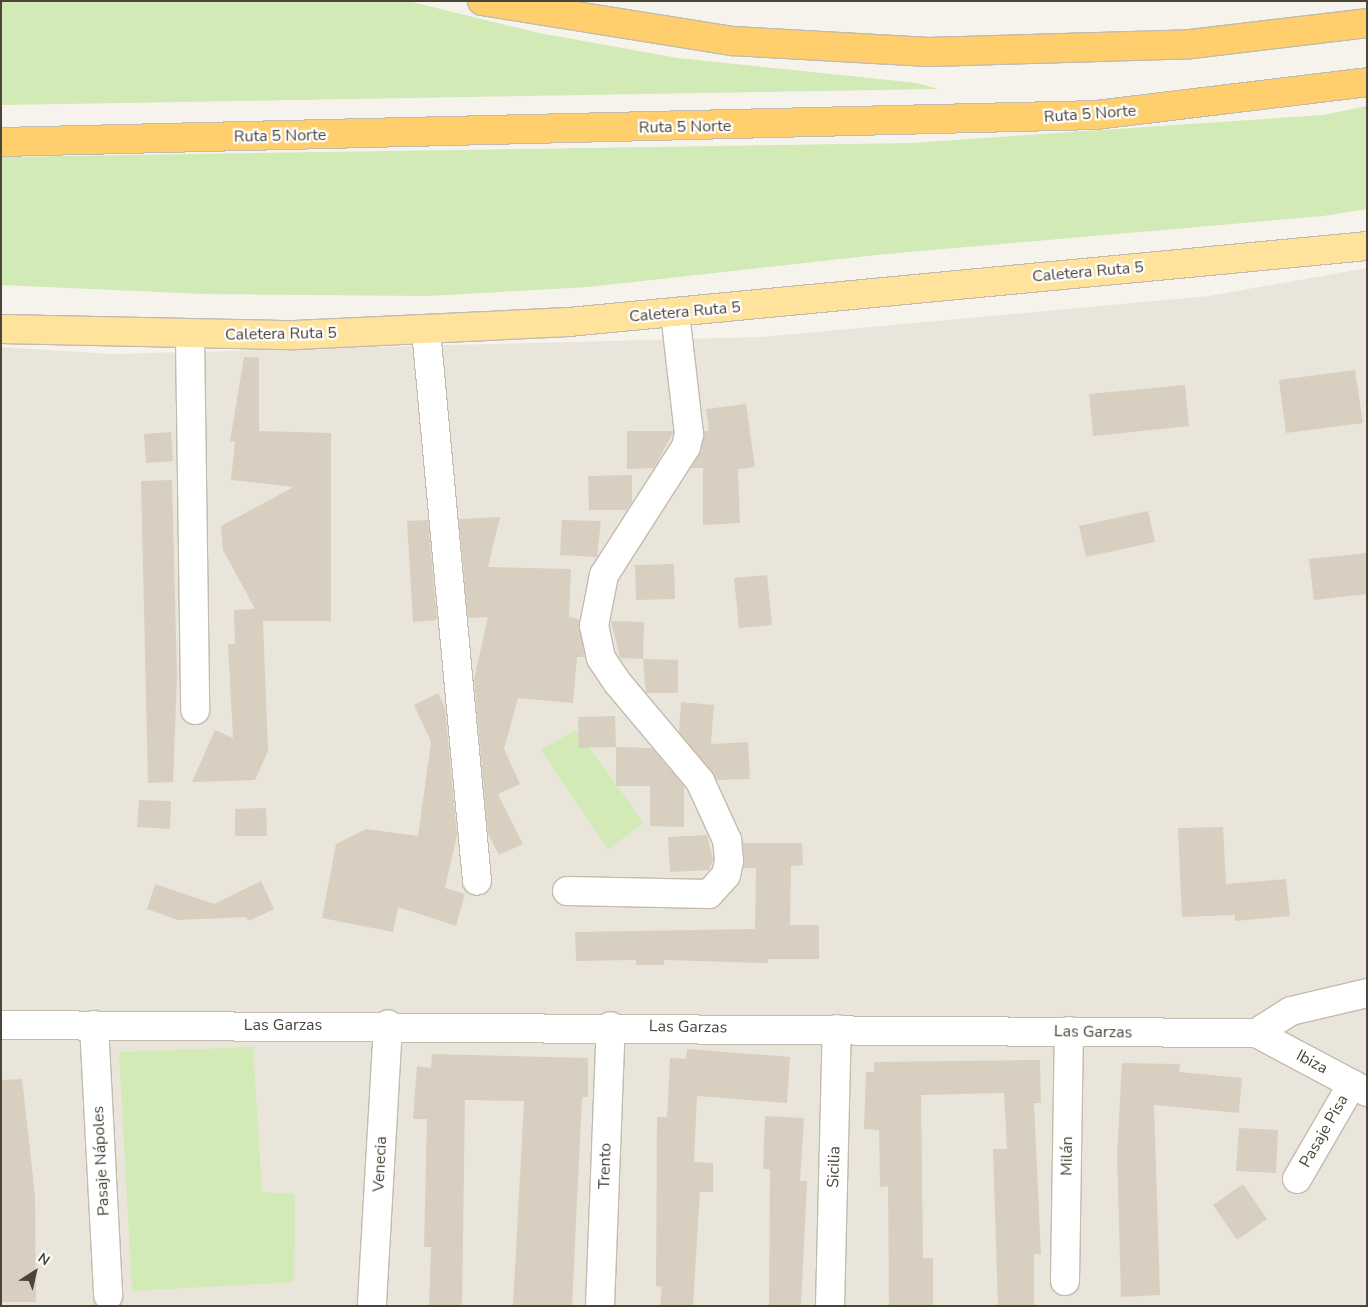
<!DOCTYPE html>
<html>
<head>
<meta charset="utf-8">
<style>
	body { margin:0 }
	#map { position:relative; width:1368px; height:1307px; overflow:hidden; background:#f6f3ec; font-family:"Nunito Sans",sans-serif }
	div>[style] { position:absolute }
	.residential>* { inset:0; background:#eae5da }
	.green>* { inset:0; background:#d2eab5 }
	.building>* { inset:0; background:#d8cfc1 }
	.roads { filter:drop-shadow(1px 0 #c2bbae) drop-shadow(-1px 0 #c2bbae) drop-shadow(0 1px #c2bbae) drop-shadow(0 -1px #c2bbae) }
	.minor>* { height:28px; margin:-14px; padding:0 14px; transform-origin:14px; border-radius:14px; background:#fff }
	.major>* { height:28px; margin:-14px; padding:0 14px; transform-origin:14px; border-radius:14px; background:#ffe39c }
	.highway>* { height:28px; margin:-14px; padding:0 14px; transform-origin:14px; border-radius:14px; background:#ffcf6e }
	span { translate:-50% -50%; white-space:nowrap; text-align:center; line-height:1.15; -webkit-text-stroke:4.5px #fff; paint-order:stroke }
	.street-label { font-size:16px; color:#4b4439 }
	.frame { position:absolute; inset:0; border:2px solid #4b4439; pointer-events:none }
	.north { position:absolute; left:10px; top:1247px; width:50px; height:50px; -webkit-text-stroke:4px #fff; paint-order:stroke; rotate:35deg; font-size:14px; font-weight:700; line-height:20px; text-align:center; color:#4b4439 }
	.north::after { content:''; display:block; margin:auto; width:18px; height:22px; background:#4b4439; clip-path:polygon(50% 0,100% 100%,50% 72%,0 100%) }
</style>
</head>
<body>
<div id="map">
	<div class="residential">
		<i style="clip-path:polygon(1367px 268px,1367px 1306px,1px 1306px,1px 347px,112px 354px,761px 337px,1209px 296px)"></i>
	</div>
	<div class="green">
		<i style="clip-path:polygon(1px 1px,408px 1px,539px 33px,678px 58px,917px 83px,938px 89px,1px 105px)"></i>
		<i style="clip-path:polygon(1367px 106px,1367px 209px,1323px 216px,876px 255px,588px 287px,428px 296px,203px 294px,1px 285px,1px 157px,911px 143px,1323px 115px)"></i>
		<i style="clip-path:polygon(576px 730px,644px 823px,608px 849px,541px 750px)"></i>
		<i style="clip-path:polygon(253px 1047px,262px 1192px,295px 1194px,294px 1282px,132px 1291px,119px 1052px)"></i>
	</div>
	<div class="building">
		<i style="clip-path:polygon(244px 357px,259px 358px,259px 431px,331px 433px,331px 621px,263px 621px,268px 751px,255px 780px,192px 782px,215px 730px,233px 738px,228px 644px,235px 644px,234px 610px,255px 609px,223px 550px,221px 526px,294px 487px,231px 480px,235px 442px,230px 441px)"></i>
		<i style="clip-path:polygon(1355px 370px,1363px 423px,1286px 433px,1279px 380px)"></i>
		<i style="clip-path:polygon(1185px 385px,1189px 426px,1093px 436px,1089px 394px)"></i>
		<i style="clip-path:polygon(746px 404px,755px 467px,738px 469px,740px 523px,703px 525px,703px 468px,691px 468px,701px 451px,704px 431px,709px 431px,706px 409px)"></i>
		<i style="clip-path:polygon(627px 431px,673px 431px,673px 433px,654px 468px,627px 469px)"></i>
		<i style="clip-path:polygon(171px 432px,173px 461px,146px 463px,144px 434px)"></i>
		<i style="clip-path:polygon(632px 475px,632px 502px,627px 510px,589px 510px,588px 476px)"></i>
		<i style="clip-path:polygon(172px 480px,177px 676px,173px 782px,148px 783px,141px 481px)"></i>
		<i style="clip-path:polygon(1148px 511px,1155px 542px,1086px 557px,1079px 526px)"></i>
		<i style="clip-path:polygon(500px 517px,488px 567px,571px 569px,569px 617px,579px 619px,585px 657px,577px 657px,573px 703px,518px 698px,504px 749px,520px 784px,498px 794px,523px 844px,499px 855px,488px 834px,474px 679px,488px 617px,468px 618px,459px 519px)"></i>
		<i style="clip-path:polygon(428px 520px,437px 620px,413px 622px,407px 521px)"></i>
		<i style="clip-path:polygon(562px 520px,601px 521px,597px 557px,560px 555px)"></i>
		<i style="clip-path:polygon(1367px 553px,1367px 594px,1314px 600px,1309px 559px)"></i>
		<i style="clip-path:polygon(674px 564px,675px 599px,636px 600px,635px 565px)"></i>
		<i style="clip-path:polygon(767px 575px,772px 625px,739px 628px,734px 578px)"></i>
		<i style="clip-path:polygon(611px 621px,644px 622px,643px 659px,620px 658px)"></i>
		<i style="clip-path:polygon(643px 659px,678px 660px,678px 693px,646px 693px)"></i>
		<i style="clip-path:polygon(438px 693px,445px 708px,457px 835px,445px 888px,465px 894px,456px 926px,398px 907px,393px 932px,322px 918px,336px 844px,366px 829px,418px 836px,431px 742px,414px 705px)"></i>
		<i style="clip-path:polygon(681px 702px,714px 705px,711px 744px,748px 742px,750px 779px,717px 780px,679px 732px)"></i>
		<i style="clip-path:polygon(615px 716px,616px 747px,579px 748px,578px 717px)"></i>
		<i style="clip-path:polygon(616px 747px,652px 748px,684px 786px,684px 827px,650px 826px,650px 786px,616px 786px)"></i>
		<i style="clip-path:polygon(139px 800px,171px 801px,170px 829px,137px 827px)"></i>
		<i style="clip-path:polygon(266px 808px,267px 836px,235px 836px,235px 809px)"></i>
		<i style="clip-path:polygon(1223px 827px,1226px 884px,1286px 879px,1290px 916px,1235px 921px,1235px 915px,1182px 917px,1178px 828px)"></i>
		<i style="clip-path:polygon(707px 835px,713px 860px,709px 870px,670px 872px,668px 837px)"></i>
		<i style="clip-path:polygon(743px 843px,802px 843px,803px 865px,791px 866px,790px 925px,819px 925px,819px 959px,768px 959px,768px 963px,664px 960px,664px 965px,636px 965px,636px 960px,576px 961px,575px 932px,755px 929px,756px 868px,743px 868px)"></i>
		<i style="clip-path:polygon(261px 881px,274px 909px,249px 921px,246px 917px,178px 920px,147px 909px,155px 884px,214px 904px)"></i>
		<i style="clip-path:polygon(687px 1049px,790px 1057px,787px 1103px,697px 1096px,694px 1162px,713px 1163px,713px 1192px,700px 1192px,693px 1306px,660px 1306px,662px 1287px,656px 1286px,657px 1117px,667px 1117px,670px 1058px,686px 1059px)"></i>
		<i style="clip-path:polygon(432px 1054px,588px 1058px,588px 1097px,582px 1097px,572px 1306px,513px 1306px,524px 1101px,465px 1100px,462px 1306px,429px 1306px,431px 1247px,424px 1247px,427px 1119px,413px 1119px,417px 1066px,431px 1068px)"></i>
		<i style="clip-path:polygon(1040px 1060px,1041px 1103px,1034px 1103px,1041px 1254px,1034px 1254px,1034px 1306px,998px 1306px,993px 1149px,1007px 1149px,1004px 1093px,921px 1095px,923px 1258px,933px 1258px,933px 1306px,889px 1306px,888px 1186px,880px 1187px,879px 1130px,864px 1129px,866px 1072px,874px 1072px,874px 1062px)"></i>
		<i style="clip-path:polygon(1122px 1063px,1180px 1064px,1179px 1072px,1242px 1078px,1239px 1113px,1154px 1105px,1160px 1295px,1121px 1297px,1117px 1153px)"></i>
		<i style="clip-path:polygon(22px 1079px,35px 1195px,36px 1302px,1px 1302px,1px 1080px)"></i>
		<i style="clip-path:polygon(765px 1116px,804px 1118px,800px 1181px,807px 1181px,801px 1306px,769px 1306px,770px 1169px,763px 1169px)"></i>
		<i style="clip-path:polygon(1239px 1128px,1278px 1130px,1276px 1173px,1236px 1171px)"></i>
		<i style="clip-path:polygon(1243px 1184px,1267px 1219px,1237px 1240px,1213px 1205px)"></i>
	</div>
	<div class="roads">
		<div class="minor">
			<i style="left:426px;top:330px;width:553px;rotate:84.71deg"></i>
			<i style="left:190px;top:336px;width:374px;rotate:89.2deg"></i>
			<i style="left:567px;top:891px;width:142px;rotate:1.2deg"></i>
			<i style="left:709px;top:894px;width:25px;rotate:-48deg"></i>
			<i style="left:726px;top:875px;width:14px;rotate:-78deg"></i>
			<i style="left:729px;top:861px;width:21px;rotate:-95deg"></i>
			<i style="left:727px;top:840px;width:65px;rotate:-114.6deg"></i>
			<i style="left:700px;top:781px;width:129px;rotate:-130deg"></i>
			<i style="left:617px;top:682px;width:29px;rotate:-124deg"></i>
			<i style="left:601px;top:658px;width:33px;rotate:-102deg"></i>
			<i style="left:594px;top:626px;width:52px;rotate:-78.9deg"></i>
			<i style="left:604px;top:575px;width:152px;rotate:-57.4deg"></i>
			<i style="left:686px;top:447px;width:13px;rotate:-77deg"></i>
			<i style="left:689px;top:434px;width:122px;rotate:-96.6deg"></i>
			<i style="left:1px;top:1025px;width:1255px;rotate:0.37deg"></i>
			<i style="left:1256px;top:1033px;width:41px;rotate:-32.2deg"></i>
			<i style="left:1291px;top:1011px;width:78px;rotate:-13.3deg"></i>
			<i style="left:94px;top:1025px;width:271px;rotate:87deg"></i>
			<i style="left:1256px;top:1033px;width:126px;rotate:28deg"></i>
			<i style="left:1297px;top:1179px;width:110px;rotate:-59.9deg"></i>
			<i style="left:1065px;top:1281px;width:250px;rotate:-89.1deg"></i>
			<i style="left:372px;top:1303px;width:279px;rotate:-86.7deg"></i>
			<i style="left:600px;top:1306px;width:280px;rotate:-87.8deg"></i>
			<i style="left:830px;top:1306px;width:277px;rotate:-88.6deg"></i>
		</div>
		<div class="major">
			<i style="left:1px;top:329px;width:294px;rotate:1.2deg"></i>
			<i style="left:295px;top:335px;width:274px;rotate:-2.7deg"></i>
			<i style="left:569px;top:322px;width:802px;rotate:-5.44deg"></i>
		</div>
		<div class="highway">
			<i style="left:482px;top:1px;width:254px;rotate:9.1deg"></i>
			<i style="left:733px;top:41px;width:196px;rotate:3.2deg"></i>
			<i style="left:929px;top:52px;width:262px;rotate:-1.7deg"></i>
			<i style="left:1191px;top:44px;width:177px;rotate:-6.8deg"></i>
			<i style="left:1px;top:142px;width:1095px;rotate:-1.41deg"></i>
			<i style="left:1096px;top:115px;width:273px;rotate:-6.9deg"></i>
		</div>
	</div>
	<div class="street-label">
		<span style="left:1090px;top:114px;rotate:-4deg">Ruta 5 Norte</span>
		<span style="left:685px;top:127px;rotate:-1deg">Ruta 5 Norte</span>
		<span style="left:280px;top:136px;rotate:-1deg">Ruta 5 Norte</span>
		<span style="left:1088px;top:272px;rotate:-5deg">Caletera Ruta 5</span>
		<span style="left:685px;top:312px;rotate:-5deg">Caletera Ruta 5</span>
		<span style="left:281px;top:334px;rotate:-1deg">Caletera Ruta 5</span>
		<span style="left:283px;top:1025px">Las Garzas</span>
		<span style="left:688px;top:1027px;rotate:1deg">Las Garzas</span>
		<span style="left:1093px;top:1032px;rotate:1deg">Las Garzas</span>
		<span style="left:1312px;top:1062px;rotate:28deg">Ibiza</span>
		<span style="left:1324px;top:1131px;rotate:-60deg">Pasaje Pisa</span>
		<span style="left:1067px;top:1156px;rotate:-89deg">Milán</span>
		<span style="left:101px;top:1161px;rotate:-93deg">Pasaje Nápoles</span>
		<span style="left:380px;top:1164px;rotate:-87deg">Venecia</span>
		<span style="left:605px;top:1166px;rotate:-88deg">Trento</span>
		<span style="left:834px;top:1167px;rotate:-88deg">Sicilia</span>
	</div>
	<div class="frame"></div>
	<div class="north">N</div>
</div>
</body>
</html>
